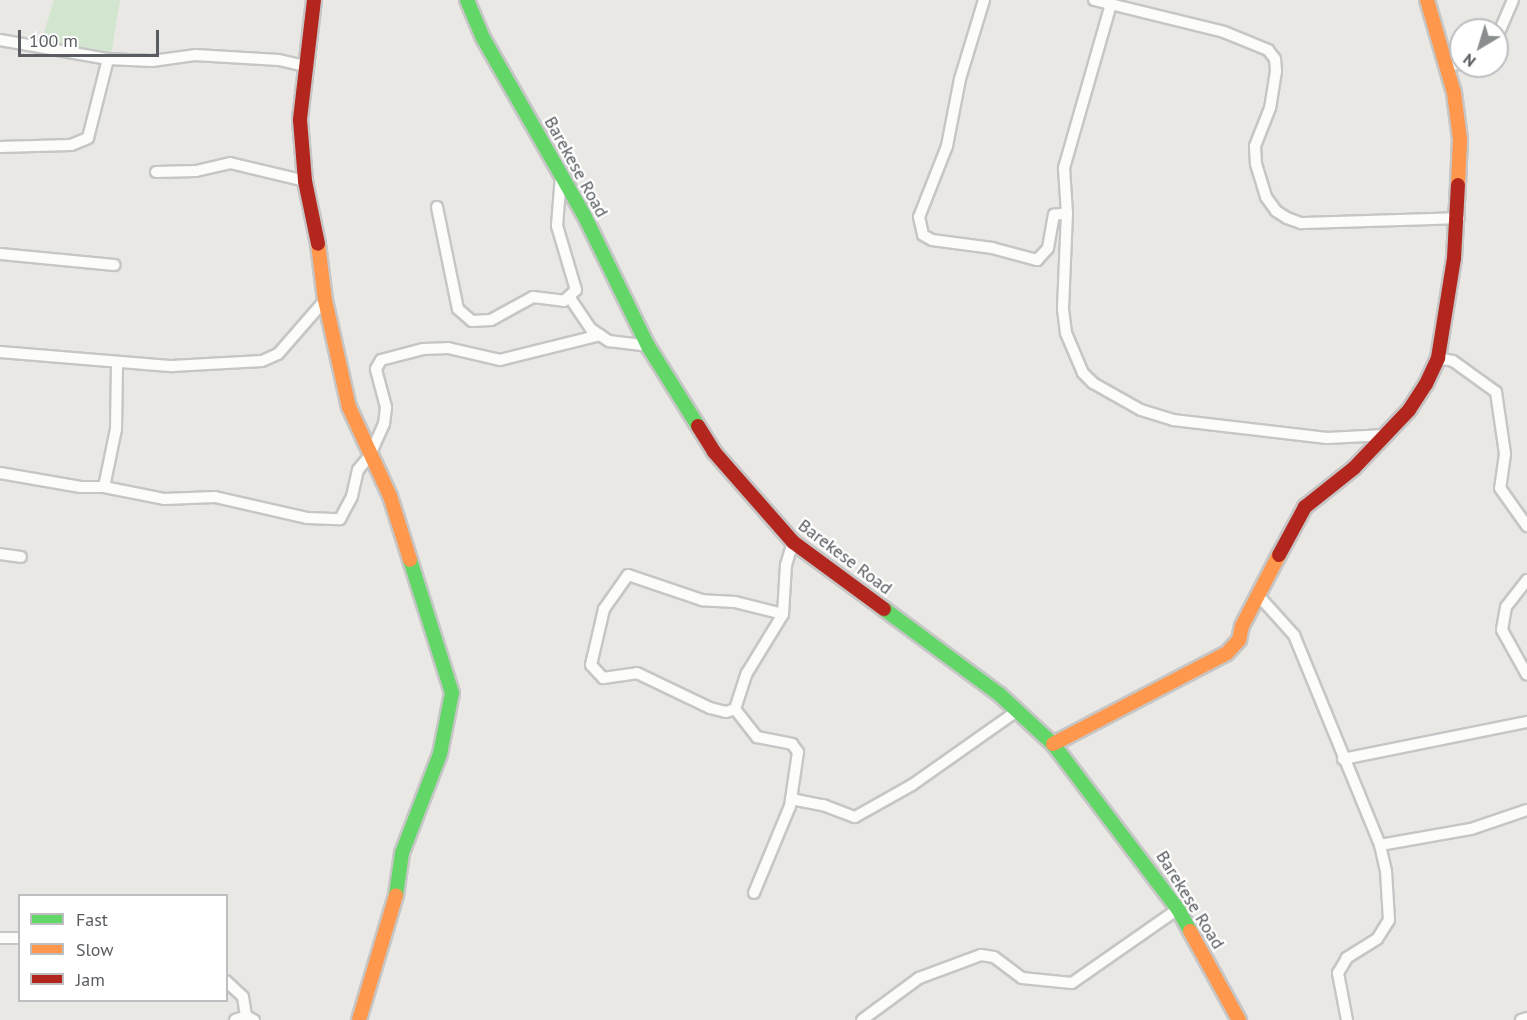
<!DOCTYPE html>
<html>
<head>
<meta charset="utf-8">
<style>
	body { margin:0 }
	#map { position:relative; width:1527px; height:1020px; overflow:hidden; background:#e9e8e4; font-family:"PT Sans",sans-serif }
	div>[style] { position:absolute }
	.green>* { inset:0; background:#d2e5cf }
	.roads { filter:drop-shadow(2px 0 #c6c6c6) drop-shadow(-2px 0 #c6c6c6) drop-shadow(0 2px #c6c6c6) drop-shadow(0 -2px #c6c6c6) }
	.street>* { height:10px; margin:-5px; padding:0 5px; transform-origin:5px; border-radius:5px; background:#fcfcfb }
	.fast>* { height:14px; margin:-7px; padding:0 7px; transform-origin:7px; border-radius:7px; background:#63d668 }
	.slow>* { height:14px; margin:-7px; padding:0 7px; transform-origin:7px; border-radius:7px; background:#ff974d }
	.jam>* { height:14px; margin:-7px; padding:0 7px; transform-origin:7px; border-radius:7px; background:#b3261e }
	span { translate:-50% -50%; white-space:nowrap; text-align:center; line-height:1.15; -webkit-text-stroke:4.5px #fff; paint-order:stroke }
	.street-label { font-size:18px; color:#595d61 }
	.legend { position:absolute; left:18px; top:894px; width:210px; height:108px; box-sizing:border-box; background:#fff; border:2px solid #bdbec0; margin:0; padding:8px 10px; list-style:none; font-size:18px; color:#595d61 }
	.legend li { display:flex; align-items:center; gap:12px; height:30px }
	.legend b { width:30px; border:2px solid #bdbec0 }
	.north { position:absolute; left:1449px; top:18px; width:60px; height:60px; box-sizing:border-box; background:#fff; border:2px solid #bdbec0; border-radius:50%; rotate:218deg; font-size:16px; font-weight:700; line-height:24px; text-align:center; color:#595d61 }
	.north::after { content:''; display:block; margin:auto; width:21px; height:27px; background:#8b8e8f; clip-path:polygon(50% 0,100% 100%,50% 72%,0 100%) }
	.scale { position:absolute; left:18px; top:30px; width:141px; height:27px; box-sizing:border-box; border:3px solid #595d61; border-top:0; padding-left:8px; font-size:18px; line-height:21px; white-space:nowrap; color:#595d61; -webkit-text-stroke:4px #fff; paint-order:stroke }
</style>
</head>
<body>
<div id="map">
	<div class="green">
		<i style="clip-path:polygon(54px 0,120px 0,111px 55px,41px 43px)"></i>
	</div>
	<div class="roads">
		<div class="street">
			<i style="left:984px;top:0;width:83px;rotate:106.9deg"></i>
			<i style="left:960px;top:79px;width:68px;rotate:101deg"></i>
			<i style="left:947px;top:146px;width:76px;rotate:111.5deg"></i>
			<i style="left:919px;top:217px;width:18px;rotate:77deg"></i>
			<i style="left:923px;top:235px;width:10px;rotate:29deg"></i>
			<i style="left:932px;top:240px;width:61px;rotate:7.6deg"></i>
			<i style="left:992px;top:248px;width:47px;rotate:14.9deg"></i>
			<i style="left:1037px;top:260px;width:16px;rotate:-47deg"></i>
			<i style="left:1048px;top:248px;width:34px;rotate:-80deg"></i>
			<i style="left:1054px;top:215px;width:13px;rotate:-9deg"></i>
			<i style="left:1094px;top:0;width:134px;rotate:13.8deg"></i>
			<i style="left:1224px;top:32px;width:48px;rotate:22.2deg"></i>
			<i style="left:1268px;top:50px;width:11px;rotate:52deg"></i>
			<i style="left:1275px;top:59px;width:12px;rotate:85deg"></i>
			<i style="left:1276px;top:71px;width:37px;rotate:99deg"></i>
			<i style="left:1270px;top:108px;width:41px;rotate:111.5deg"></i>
			<i style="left:1255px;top:146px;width:18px;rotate:87deg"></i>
			<i style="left:1256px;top:164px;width:34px;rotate:73deg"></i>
			<i style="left:1266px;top:197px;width:17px;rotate:54deg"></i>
			<i style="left:1276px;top:211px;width:13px;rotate:32deg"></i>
			<i style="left:1287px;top:218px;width:15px;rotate:20deg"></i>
			<i style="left:1301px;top:223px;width:158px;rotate:-1.8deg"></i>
			<i style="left:1111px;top:4px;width:171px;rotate:106deg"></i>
			<i style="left:1064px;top:168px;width:45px;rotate:86.2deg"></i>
			<i style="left:1067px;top:213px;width:96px;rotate:92.4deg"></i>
			<i style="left:1063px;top:309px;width:24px;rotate:83deg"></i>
			<i style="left:1066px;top:333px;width:43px;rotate:67deg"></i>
			<i style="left:1083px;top:373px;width:14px;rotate:45deg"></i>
			<i style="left:1093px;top:383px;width:55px;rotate:29.4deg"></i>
			<i style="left:1141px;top:410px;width:34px;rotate:17deg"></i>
			<i style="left:1173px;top:420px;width:155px;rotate:6.7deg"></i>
			<i style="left:1327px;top:438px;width:59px;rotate:-2.9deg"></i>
			<i style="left:1497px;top:37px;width:40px;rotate:-66.6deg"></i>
			<i style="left:0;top:40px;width:110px;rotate:10deg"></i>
			<i style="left:108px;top:59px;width:44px;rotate:2.6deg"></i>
			<i style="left:152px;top:61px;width:43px;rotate:-7.9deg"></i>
			<i style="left:195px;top:55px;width:84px;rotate:3.4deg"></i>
			<i style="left:279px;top:60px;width:26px;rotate:13deg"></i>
			<i style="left:1446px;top:65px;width:15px;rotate:-4deg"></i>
			<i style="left:0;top:147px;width:71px;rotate:-1.6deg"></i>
			<i style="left:71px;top:145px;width:18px;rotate:-22deg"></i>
			<i style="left:88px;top:138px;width:81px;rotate:-75.8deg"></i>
			<i style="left:156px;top:172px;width:40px;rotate:-1.4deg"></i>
			<i style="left:196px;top:171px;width:35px;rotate:-13deg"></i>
			<i style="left:230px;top:163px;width:77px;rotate:13.5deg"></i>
			<i style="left:437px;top:207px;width:104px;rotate:78.4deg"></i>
			<i style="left:458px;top:309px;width:18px;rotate:41deg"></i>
			<i style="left:472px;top:321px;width:19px;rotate:-3deg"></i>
			<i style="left:491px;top:320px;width:48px;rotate:-28.7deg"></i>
			<i style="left:533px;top:297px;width:31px;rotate:7deg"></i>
			<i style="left:564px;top:301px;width:16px;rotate:-43deg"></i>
			<i style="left:576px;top:290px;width:67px;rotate:-106.5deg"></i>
			<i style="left:557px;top:226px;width:51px;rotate:-85.5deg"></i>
			<i style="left:0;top:254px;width:115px;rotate:5.5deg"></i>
			<i style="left:570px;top:298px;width:37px;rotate:56deg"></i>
			<i style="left:591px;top:329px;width:22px;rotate:34deg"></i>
			<i style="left:609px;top:341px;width:39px;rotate:7deg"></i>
			<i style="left:0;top:352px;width:173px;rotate:4.7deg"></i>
			<i style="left:172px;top:366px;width:90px;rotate:-3.2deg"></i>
			<i style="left:262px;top:361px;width:17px;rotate:-24deg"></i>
			<i style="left:278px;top:354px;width:72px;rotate:-49deg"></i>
			<i style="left:1438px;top:358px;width:15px;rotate:11deg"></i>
			<i style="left:1453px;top:361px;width:53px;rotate:35.8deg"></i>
			<i style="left:1496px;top:392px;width:63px;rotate:81.7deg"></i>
			<i style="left:1505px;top:454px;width:34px;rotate:98deg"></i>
			<i style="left:1500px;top:488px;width:47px;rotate:54.6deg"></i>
			<i style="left:0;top:473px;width:82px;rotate:9.8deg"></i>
			<i style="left:81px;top:487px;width:23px"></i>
			<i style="left:104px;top:487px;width:59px;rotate:-78.3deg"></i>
			<i style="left:116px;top:429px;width:65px;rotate:-89.1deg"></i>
			<i style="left:104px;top:487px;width:61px;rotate:11.3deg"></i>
			<i style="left:164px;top:499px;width:51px;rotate:-2.2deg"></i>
			<i style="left:215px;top:497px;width:94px;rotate:12.9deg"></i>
			<i style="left:307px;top:518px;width:33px;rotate:2deg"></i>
			<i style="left:340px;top:519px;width:26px;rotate:-62deg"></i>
			<i style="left:352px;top:496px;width:27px;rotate:-77deg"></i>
			<i style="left:358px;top:470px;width:19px;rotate:-51deg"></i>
			<i style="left:370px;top:455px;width:34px;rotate:-66deg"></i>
			<i style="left:384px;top:424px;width:17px;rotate:-83deg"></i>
			<i style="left:386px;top:407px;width:39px;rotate:-105deg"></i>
			<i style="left:376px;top:369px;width:10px;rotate:-61deg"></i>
			<i style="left:381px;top:360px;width:43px;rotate:-14.7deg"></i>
			<i style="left:423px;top:349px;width:25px;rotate:-2deg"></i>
			<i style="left:448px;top:348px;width:53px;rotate:13deg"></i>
			<i style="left:500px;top:360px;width:103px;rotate:-14deg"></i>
			<i style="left:0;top:554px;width:21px;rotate:8deg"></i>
			<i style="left:1527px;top:580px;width:34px;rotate:128deg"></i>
			<i style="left:1506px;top:607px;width:23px;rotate:100deg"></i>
			<i style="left:1502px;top:630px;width:51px;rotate:60.9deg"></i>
			<i style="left:1258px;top:595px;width:54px;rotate:48deg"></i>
			<i style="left:1294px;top:635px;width:227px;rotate:67.7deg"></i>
			<i style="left:1380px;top:845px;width:27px;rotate:77deg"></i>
			<i style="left:1386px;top:871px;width:49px;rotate:86.5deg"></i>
			<i style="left:1389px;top:920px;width:22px;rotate:122deg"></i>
			<i style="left:1377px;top:939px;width:36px;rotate:148deg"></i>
			<i style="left:1347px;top:958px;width:17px;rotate:121deg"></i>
			<i style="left:1338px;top:973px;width:48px;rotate:79.2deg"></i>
			<i style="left:783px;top:614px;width:49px;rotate:-166deg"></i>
			<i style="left:735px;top:602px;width:33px;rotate:-177deg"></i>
			<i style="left:702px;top:600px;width:78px;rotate:-161.3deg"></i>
			<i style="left:628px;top:575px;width:42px;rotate:125.2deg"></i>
			<i style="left:604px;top:609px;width:57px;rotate:103.1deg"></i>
			<i style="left:591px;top:665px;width:18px;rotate:47deg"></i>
			<i style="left:603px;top:678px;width:34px;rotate:-8deg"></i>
			<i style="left:637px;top:673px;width:81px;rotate:25.6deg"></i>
			<i style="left:710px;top:708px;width:16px;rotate:14deg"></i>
			<i style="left:726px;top:712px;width:9px;rotate:-18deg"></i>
			<i style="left:735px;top:709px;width:38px;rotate:-72deg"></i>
			<i style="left:747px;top:673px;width:69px;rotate:-58.6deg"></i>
			<i style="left:783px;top:614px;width:49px;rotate:-86.5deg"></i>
			<i style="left:786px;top:565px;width:24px;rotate:-73deg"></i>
			<i style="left:735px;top:709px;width:36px;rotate:52deg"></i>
			<i style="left:757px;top:737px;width:36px;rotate:11deg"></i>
			<i style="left:792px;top:744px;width:10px;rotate:53deg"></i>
			<i style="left:798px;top:752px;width:55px;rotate:98.4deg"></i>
			<i style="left:790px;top:806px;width:94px;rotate:112.5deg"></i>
			<i style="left:1343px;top:759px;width:188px;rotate:-11.4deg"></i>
			<i style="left:791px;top:799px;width:33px;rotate:11deg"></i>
			<i style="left:823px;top:805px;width:34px;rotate:21deg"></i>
			<i style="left:855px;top:817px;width:65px;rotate:-29.3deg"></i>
			<i style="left:912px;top:785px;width:128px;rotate:-35.2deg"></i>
			<i style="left:1380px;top:845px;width:92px;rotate:-10deg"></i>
			<i style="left:1471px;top:829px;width:59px;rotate:-18.7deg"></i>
			<i style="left:0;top:938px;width:20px"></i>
			<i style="left:226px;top:981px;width:23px;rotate:43deg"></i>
			<i style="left:243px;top:997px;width:19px;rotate:81deg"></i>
			<i style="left:235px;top:1020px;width:12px;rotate:-20deg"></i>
			<i style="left:246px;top:1016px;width:9px;rotate:27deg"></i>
			<i style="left:862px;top:1020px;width:71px;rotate:-36.4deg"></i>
			<i style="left:919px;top:978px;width:66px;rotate:-20.4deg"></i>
			<i style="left:981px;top:955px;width:13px;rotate:9deg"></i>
			<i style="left:994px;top:957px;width:35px;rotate:37deg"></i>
			<i style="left:1022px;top:978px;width:50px;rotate:5.7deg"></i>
			<i style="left:1072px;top:983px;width:129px;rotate:-34.9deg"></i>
			<i style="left:1521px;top:1020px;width:6px;rotate:-18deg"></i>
		</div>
		<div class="fast">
			<i style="left:467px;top:0;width:41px;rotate:67.2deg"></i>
			<i style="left:483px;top:38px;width:204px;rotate:60.3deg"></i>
			<i style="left:584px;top:215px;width:146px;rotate:64deg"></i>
			<i style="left:648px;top:346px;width:94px;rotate:58deg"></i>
			<i style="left:884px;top:609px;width:143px;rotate:36.5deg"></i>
			<i style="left:999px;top:694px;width:74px;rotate:42.8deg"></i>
			<i style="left:1053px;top:744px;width:207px;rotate:52.9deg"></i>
			<i style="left:1178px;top:909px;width:25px;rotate:61deg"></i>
			<i style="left:396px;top:895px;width:42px;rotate:-81.9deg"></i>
			<i style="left:402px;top:853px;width:106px;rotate:-69deg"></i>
			<i style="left:440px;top:754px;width:62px;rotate:-78.9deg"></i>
			<i style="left:452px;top:693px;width:139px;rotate:-107.5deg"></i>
		</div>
		<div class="slow">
			<i style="left:1427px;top:0;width:97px;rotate:73.8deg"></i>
			<i style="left:1454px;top:93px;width:46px;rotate:82.6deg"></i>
			<i style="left:1460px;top:139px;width:46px;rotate:92.5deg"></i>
			<i style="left:318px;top:244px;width:56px;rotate:82.9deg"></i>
			<i style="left:325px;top:300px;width:110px;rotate:77.4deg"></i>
			<i style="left:349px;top:407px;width:98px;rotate:65.3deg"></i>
			<i style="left:390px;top:496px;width:67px;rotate:72.6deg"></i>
			<i style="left:1053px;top:744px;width:196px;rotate:-27.6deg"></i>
			<i style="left:1227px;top:653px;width:18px;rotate:-47deg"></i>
			<i style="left:1239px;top:640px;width:14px;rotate:-78deg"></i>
			<i style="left:1242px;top:626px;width:80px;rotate:-62.5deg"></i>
			<i style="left:1190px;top:931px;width:102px;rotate:61.2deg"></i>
			<i style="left:359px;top:1020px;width:130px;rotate:-73.5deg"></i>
		</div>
		<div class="jam">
			<i style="left:314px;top:0;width:121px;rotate:96.7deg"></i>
			<i style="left:300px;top:120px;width:61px;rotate:85.3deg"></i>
			<i style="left:305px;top:181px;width:64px;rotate:78.3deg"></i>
			<i style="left:698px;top:426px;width:31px;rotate:58deg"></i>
			<i style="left:714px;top:452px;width:120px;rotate:48.7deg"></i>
			<i style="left:793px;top:542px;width:113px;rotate:36.4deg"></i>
			<i style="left:1279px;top:555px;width:55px;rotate:-61.6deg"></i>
			<i style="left:1305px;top:507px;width:63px;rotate:-38.5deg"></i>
			<i style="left:1354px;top:468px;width:80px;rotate:-46.5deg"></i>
			<i style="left:1409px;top:410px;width:31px;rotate:-57deg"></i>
			<i style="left:1426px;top:384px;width:29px;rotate:-65deg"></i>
			<i style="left:1438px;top:358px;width:101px;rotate:-80.9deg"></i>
			<i style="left:1454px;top:258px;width:73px;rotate:-86.9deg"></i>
		</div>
	</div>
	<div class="street-label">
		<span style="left:576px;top:167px;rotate:61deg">Barekese Road</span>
		<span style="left:845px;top:557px;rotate:37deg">Barekese Road</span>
		<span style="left:1190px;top:900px;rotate:58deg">Barekese Road</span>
	</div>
	<ul class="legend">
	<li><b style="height:8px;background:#63d668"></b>Fast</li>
	<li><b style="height:8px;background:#ff974d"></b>Slow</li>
	<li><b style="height:8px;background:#b3261e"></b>Jam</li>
	</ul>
	<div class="north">N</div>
	<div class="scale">100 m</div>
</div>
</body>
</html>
